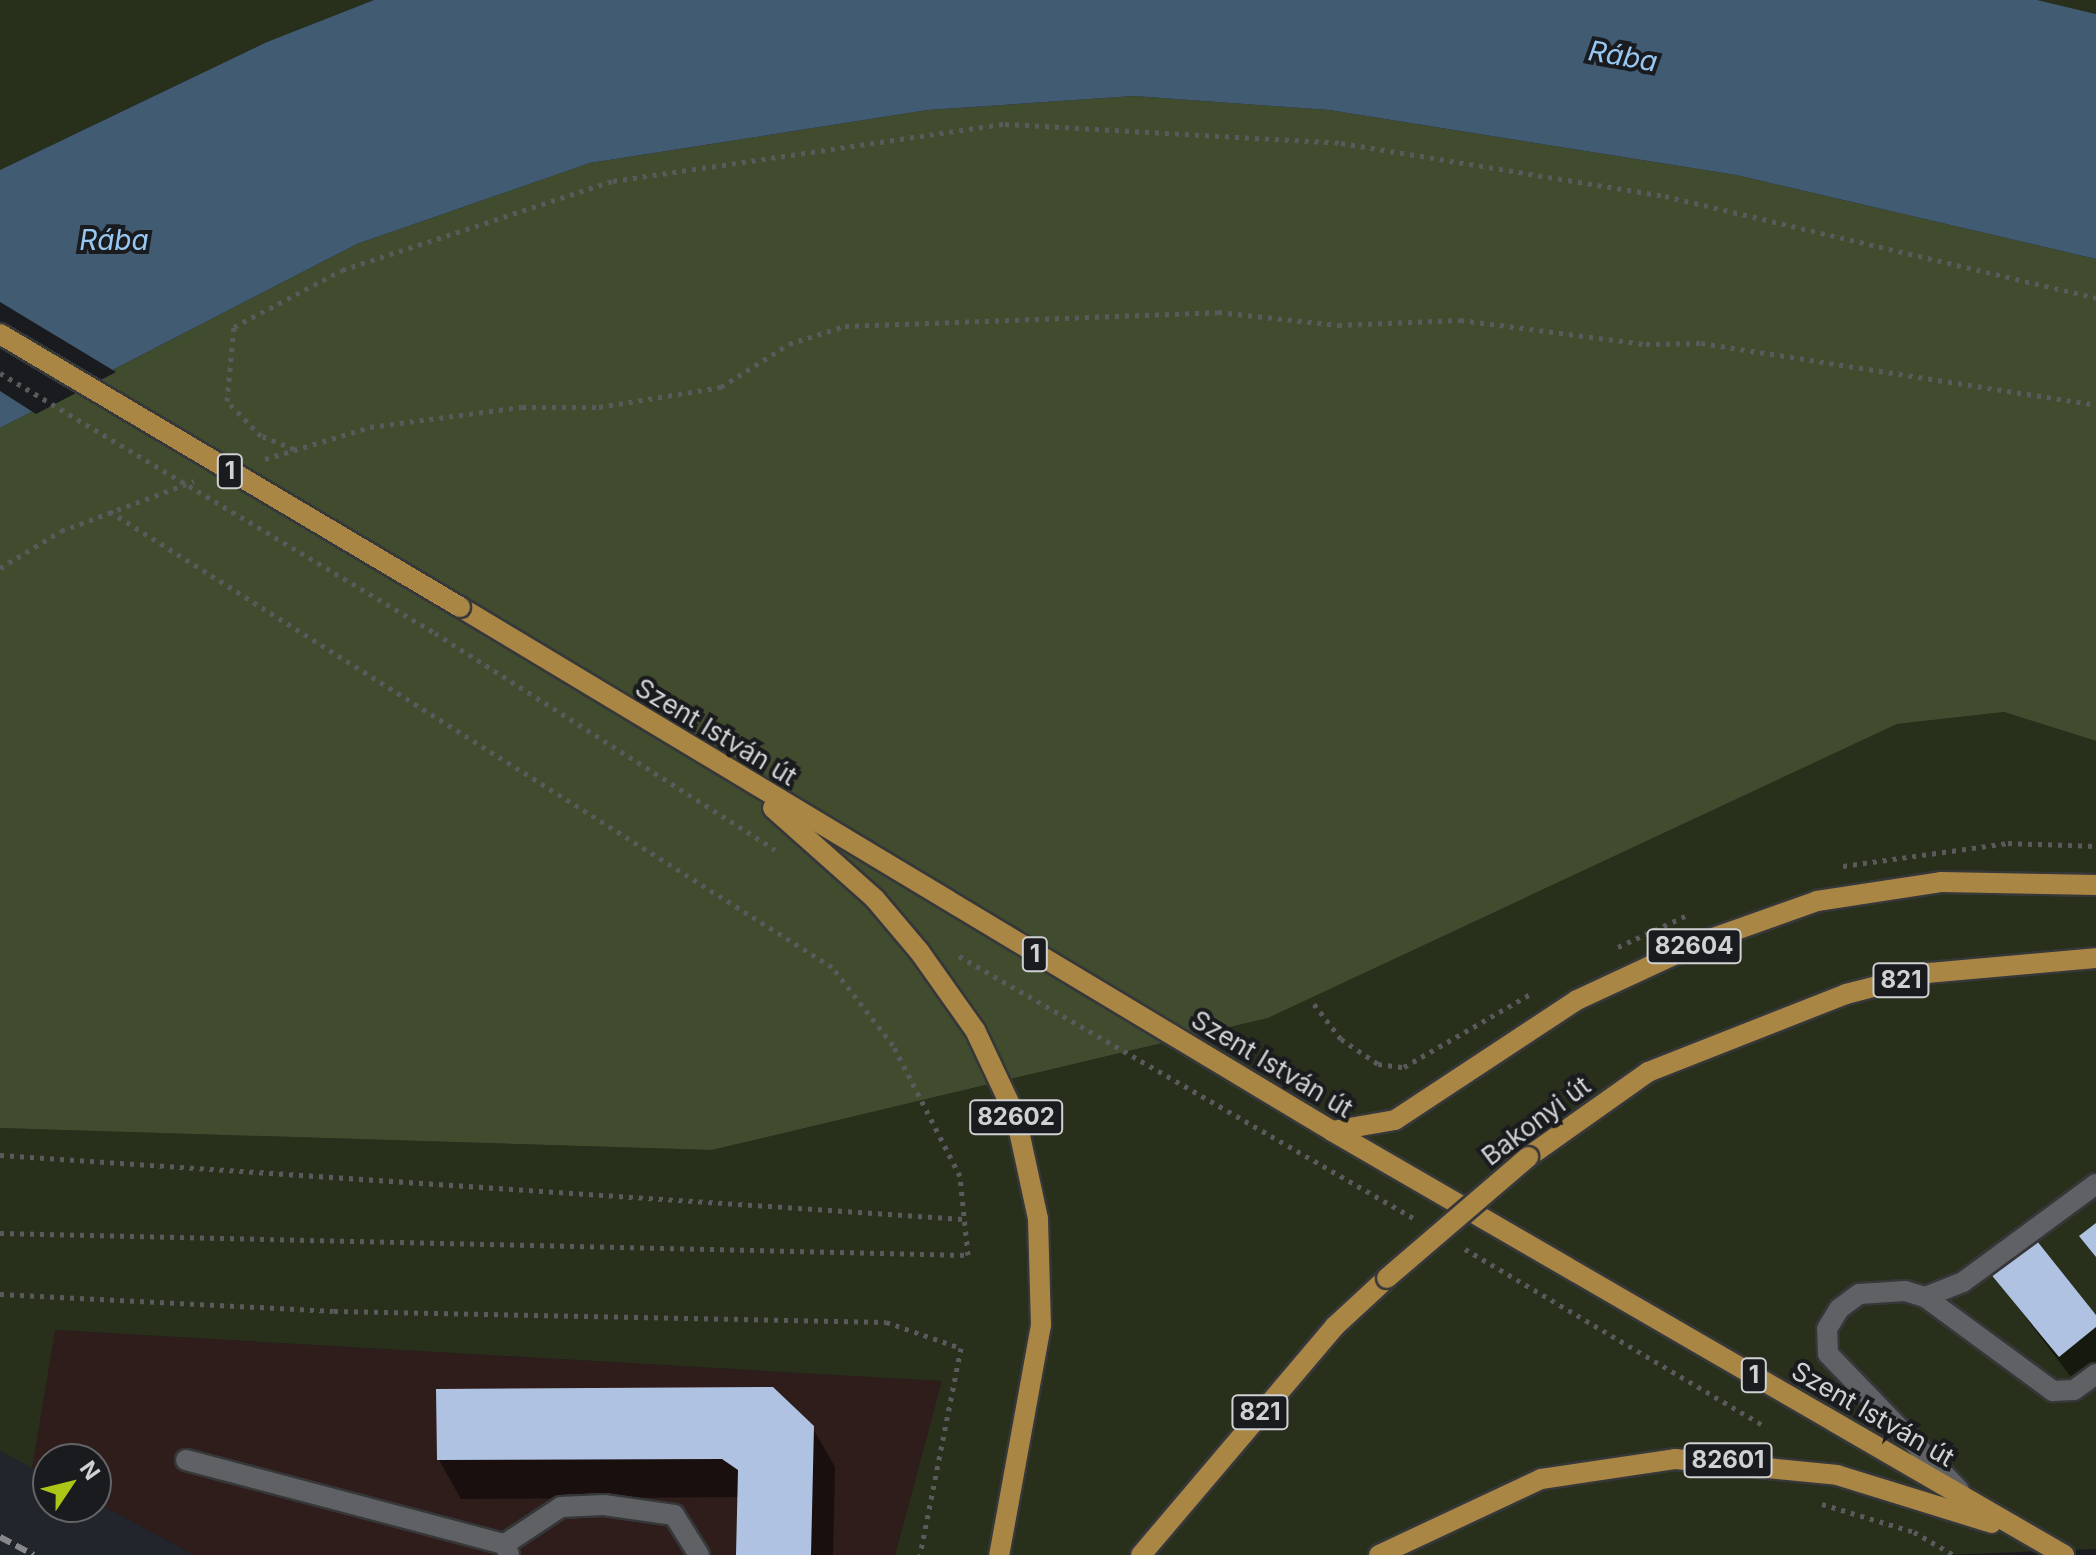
<!DOCTYPE html>
<html>
<head>
<meta charset="utf-8">
<style>
	body { margin:0 }
	#map { position:relative; width:2096px; height:1555px; overflow:hidden; background:#1a1b1e; font-family:Inter,sans-serif }
	div>[style] { position:absolute }
	.industrial>* { inset:0; background:#2f1d1b }
	.built>* { inset:0; background:#22262c }
	.green>* { inset:0; background:#28301c }
	.forest>* { inset:0; background:#414c2e }
	.water>* { inset:0; background:#415b73 }
	.pier>* { inset:0; background:#1a1b1e }
	.shadow>* { inset:0; background:#0007 }
	.building>* { inset:0; background:#b0c2e2 }
	.path>* { height:5px; margin-top:-2.5px; transform-origin:0; background:repeating-linear-gradient(90deg,#595a5c 0 4px,transparent 0 10px) }
	.roads { filter:drop-shadow(2px 0 #363739) drop-shadow(-2px 0 #363739) drop-shadow(0 2px #363739) drop-shadow(0 -2px #363739) }
	.service>* { height:20px; margin:-10px; padding:0 10px; transform-origin:10px; border-radius:10px; background:#606164 }
	.primary>* { height:20px; margin:-10px; padding:0 10px; transform-origin:10px; border-radius:10px; background:#a98644 }
	.rail>* { height:6px; margin-top:-3px; transform-origin:0; background:repeating-linear-gradient(90deg,#87888b 0 12px,transparent 0 18px) }
	.path-bridge>* { height:5px; margin-top:-2.5px; transform-origin:0; background:repeating-linear-gradient(90deg,#595a5c 0 4px,transparent 0 10px) }
	.bridges { filter:drop-shadow(2px 0 #363739) drop-shadow(-2px 0 #363739) drop-shadow(0 2px #363739) drop-shadow(0 -2px #363739) }
	.primary-bridge>* { height:20px; margin:-10px; padding:0 10px; transform-origin:10px; border-radius:10px; background:#a98644 }
	span { translate:-50% -50%; white-space:nowrap; text-align:center; line-height:1.15; -webkit-text-stroke:8px #1a1b1e; paint-order:stroke }
	.shield-label span { padding:2px 6px; background:#1a1b1e; border:2px solid; border-radius:6px; -webkit-text-stroke-width:0 }
	.shield-label { font-size:24px; color:#d0d1d3; font-weight:700 }
	.street-label { font-size:26px; color:#d0d1d3 }
	.water-label { font-size:28px; color:#97c7f2; font-style:italic }
	.north { position:absolute; left:32px; top:1443px; width:80px; height:80px; box-sizing:border-box; background:#1a1b1e; border:2px solid #636466; border-radius:50%; rotate:55deg; font-size:22px; font-weight:700; line-height:32px; text-align:center; color:#d0d1d3 }
	.north::after { content:''; display:block; margin:auto; width:28px; height:36px; background:#abc616; clip-path:polygon(50% 0,100% 100%,50% 72%,0 100%) }
</style>
</head>
<body>
<div id="map">
	<div class="industrial">
		<i style="clip-path:polygon(54px 1330px,943px 1381px,895px 1555px,194px 1555px,96px 1502px,96px 1459px,48px 1459px,48px 1476px,32px 1468px)"></i>
	</div>
	<div class="built">
		<i style="clip-path:polygon(0 1451px,48px 1476px,48px 1507px,96px 1502px,194px 1555px,0 1555px)"></i>
	</div>
	<div class="green">
		<i style="clip-path:polygon(0 0,374px 0,267px 42px,0 170px)"></i>
		<i style="clip-path:polygon(2037px 0,2096px 0,2096px 14px)"></i>
		<i style="clip-path:polygon(2004px 712px,2096px 741px,2096px 1549px,1942px 1555px,895px 1555px,942px 1381px,55px 1330px,32px 1468px,0 1451px,0 1128px,713px 1150px,1268px 1018px,1897px 724px)"></i>
	</div>
	<div class="forest">
		<i style="clip-path:polygon(1134px 96px,1329px 110px,1736px 175px,2096px 259px,2096px 741px,2004px 712px,1897px 724px,1268px 1018px,712px 1150px,0 1128px,0 428px,357px 244px,590px 163px,928px 110px)"></i>
	</div>
	<div class="water">
		<i style="clip-path:polygon(374px 0,2037px 0,2096px 14px,2096px 259px,1736px 175px,1329px 110px,1134px 96px,928px 110px,590px 163px,357px 244px,0 428px,0 170px,267px 42px)"></i>
	</div>
	<div class="pier">
		<i style="clip-path:polygon(0 302px,116px 372px,36px 414px,0 391px)"></i>
	</div>
	<div class="shadow">
		<i style="clip-path:polygon(1983px 1261px,2096px 1318px,2096px 1370px,2077px 1385px)"></i>
		<i style="clip-path:polygon(812px 1427px,835px 1467px,833px 1555px,738px 1555px,740px 1497px,461px 1499px,439px 1460px)"></i>
	</div>
	<div class="building">
		<i style="clip-path:polygon(2096px 1223px,2096px 1257px,2079px 1236px)"></i>
		<i style="clip-path:polygon(2025px 1226px,2096px 1315px,2096px 1327px,2059px 1357px,1980px 1261px)"></i>
		<i style="clip-path:polygon(773px 1387px,814px 1426px,811px 1555px,736px 1555px,738px 1470px,722px 1459px,437px 1460px,436px 1389px)"></i>
	</div>
	<div class="path">
		<i style="left:294px;top:449px;width:35px;rotate:-158deg"></i>
		<i style="left:261px;top:436px;width:49px;rotate:-134.2deg"></i>
		<i style="left:227px;top:401px;width:74px;rotate:-84.6deg"></i>
		<i style="left:234px;top:327px;width:122px;rotate:-27.8deg"></i>
		<i style="left:342px;top:270px;width:285px;rotate:-18.2deg"></i>
		<i style="left:613px;top:181px;width:396px;rotate:-8.3deg"></i>
		<i style="left:1005px;top:124px;width:337px;rotate:3.2deg"></i>
		<i style="left:1341px;top:143px;width:328px;rotate:9.3deg"></i>
		<i style="left:1665px;top:196px;width:443px;rotate:13.3deg"></i>
		<i style="left:265px;top:459px;width:110px;rotate:-16.9deg"></i>
		<i style="left:370px;top:427px;width:153px;rotate:-7.5deg"></i>
		<i style="left:522px;top:407px;width:77px"></i>
		<i style="left:599px;top:407px;width:124px;rotate:-9.3deg"></i>
		<i style="left:721px;top:387px;width:80px;rotate:-32.3deg"></i>
		<i style="left:789px;top:344px;width:59px;rotate:-17.8deg"></i>
		<i style="left:845px;top:326px;width:373px;rotate:-2.1deg"></i>
		<i style="left:1218px;top:312px;width:121px;rotate:6.2deg"></i>
		<i style="left:1338px;top:325px;width:122px;rotate:-2.3deg"></i>
		<i style="left:1460px;top:320px;width:188px;rotate:7.4deg"></i>
		<i style="left:1646px;top:344px;width:55px;rotate:-1deg"></i>
		<i style="left:1701px;top:343px;width:400px;rotate:8.9deg"></i>
		<i style="left:0;top:568px;width:71px;rotate:-31.2deg"></i>
		<i style="left:61px;top:531px;width:142px;rotate:-20.6deg"></i>
		<i style="left:435px;top:633px;width:403px;rotate:32.5deg"></i>
		<i style="left:1843px;top:866px;width:167px;rotate:-7.9deg"></i>
		<i style="left:2008px;top:843px;width:88px;rotate:2deg"></i>
		<i style="left:1618px;top:947px;width:74px;rotate:-24.8deg"></i>
		<i style="left:959px;top:956px;width:526px;rotate:29.97deg"></i>
		<i style="left:1314px;top:1004px;width:44px;rotate:52.4deg"></i>
		<i style="left:1341px;top:1039px;width:45px;rotate:34deg"></i>
		<i style="left:1378px;top:1064px;width:26px;rotate:7deg"></i>
		<i style="left:1404px;top:1067px;width:148px;rotate:-30deg"></i>
		<i style="left:0;top:1155px;width:965px;rotate:3.8deg"></i>
		<i style="left:0;top:1233px;width:968px;rotate:1.3deg"></i>
		<i style="left:968px;top:1255px;width:79px;rotate:-95.8deg"></i>
		<i style="left:960px;top:1176px;width:147px;rotate:-117.1deg"></i>
		<i style="left:893px;top:1045px;width:99px;rotate:-128deg"></i>
		<i style="left:832px;top:967px;width:855px;rotate:-147.76deg"></i>
		<i style="left:1465px;top:1249px;width:347px;rotate:30.6deg"></i>
		<i style="left:0;top:1294px;width:334px;rotate:2.9deg"></i>
		<i style="left:334px;top:1311px;width:552px;rotate:1.14deg"></i>
		<i style="left:886px;top:1322px;width:79px;rotate:19.1deg"></i>
		<i style="left:961px;top:1348px;width:211px;rotate:101.2deg"></i>
		<i style="left:1822px;top:1504px;width:96px;rotate:16.9deg"></i>
		<i style="left:1914px;top:1532px;width:46px;rotate:29.9deg"></i>
	</div>
	<div class="roads">
		<div class="service">
			<i style="left:1925px;top:1297px;width:41px;rotate:-21.5deg"></i>
			<i style="left:1963px;top:1282px;width:165px;rotate:-36.4deg"></i>
			<i style="left:186px;top:1460px;width:330px;rotate:14.8deg"></i>
			<i style="left:505px;top:1544px;width:12px;rotate:70deg"></i>
			<i style="left:1959px;top:1490px;width:189px;rotate:-133.9deg"></i>
			<i style="left:1828px;top:1354px;width:25px;rotate:-92deg"></i>
			<i style="left:1827px;top:1329px;width:23px;rotate:-59deg"></i>
			<i style="left:1839px;top:1309px;width:25px;rotate:-37deg"></i>
			<i style="left:1859px;top:1294px;width:46px;rotate:-3.7deg"></i>
			<i style="left:1905px;top:1291px;width:21px;rotate:17deg"></i>
			<i style="left:1925px;top:1297px;width:159px;rotate:36.3deg"></i>
			<i style="left:2053px;top:1391px;width:21px;rotate:-3deg"></i>
			<i style="left:2074px;top:1390px;width:27px;rotate:-36deg"></i>
			<i style="left:505px;top:1544px;width:67px;rotate:-33.5deg"></i>
			<i style="left:561px;top:1507px;width:43px;rotate:-2.7deg"></i>
			<i style="left:604px;top:1505px;width:71px;rotate:8.1deg"></i>
			<i style="left:674px;top:1515px;width:47px;rotate:58deg"></i>
		</div>
		<div class="primary">
			<i style="left:460px;top:607px;width:1017px;rotate:31deg"></i>
			<i style="left:1332px;top:1131px;width:846px;rotate:30.08deg"></i>
			<i style="left:773px;top:808px;width:137px;rotate:41.7deg"></i>
			<i style="left:875px;top:899px;width:68px;rotate:49.8deg"></i>
			<i style="left:919px;top:951px;width:97px;rotate:54.7deg"></i>
			<i style="left:975px;top:1030px;width:96px;rotate:64.8deg"></i>
			<i style="left:1016px;top:1117px;width:104px;rotate:77.8deg"></i>
			<i style="left:1038px;top:1219px;width:106px;rotate:88.4deg"></i>
			<i style="left:1041px;top:1325px;width:234px;rotate:100.3deg"></i>
			<i style="left:1332px;top:1131px;width:64px;rotate:-9.9deg"></i>
			<i style="left:1395px;top:1120px;width:218px;rotate:-33.4deg"></i>
			<i style="left:1577px;top:1000px;width:138px;rotate:-24.9deg"></i>
			<i style="left:1702px;top:942px;width:122px;rotate:-19.6deg"></i>
			<i style="left:1817px;top:901px;width:125px;rotate:-8.7deg"></i>
			<i style="left:1941px;top:882px;width:155px;rotate:1.1deg"></i>
			<i style="left:1528px;top:1157px;width:147px;rotate:-35.3deg"></i>
			<i style="left:1648px;top:1072px;width:213px;rotate:-21.5deg"></i>
			<i style="left:1846px;top:994px;width:85px;rotate:-14.4deg"></i>
			<i style="left:1928px;top:973px;width:169px;rotate:-5.1deg"></i>
			<i style="left:1141px;top:1555px;width:300px;rotate:-49.7deg"></i>
			<i style="left:1335px;top:1326px;width:71px;rotate:-42.7deg"></i>
			<i style="left:1379px;top:1555px;width:179px;rotate:-25.1deg"></i>
			<i style="left:1541px;top:1479px;width:135px;rotate:-8.5deg"></i>
			<i style="left:1675px;top:1459px;width:163px;rotate:5.6deg"></i>
			<i style="left:1837px;top:1475px;width:162px;rotate:17.2deg"></i>
		</div>
	</div>
	<div class="rail">
		<i style="left:0;top:1537px;width:38px;rotate:28deg"></i>
	</div>
	<div class="path-bridge">
		<i style="left:0;top:373px;width:507px;rotate:30.87deg"></i>
	</div>
	<div class="bridges">
		<div class="primary-bridge">
			<i style="left:0;top:334px;width:535px;rotate:30.69deg"></i>
			<i style="left:1387px;top:1278px;width:186px;rotate:-40.6deg"></i>
		</div>
	</div>
	<div class="shield-label">
		<span style="left:230px;top:471px">1</span>
		<span style="left:1694px;top:946px">82604</span>
		<span style="left:1035px;top:954px">1</span>
		<span style="left:1901px;top:980px">821</span>
		<span style="left:1016px;top:1117px">82602</span>
		<span style="left:1754px;top:1375px">1</span>
		<span style="left:1260px;top:1412px">821</span>
		<span style="left:1728px;top:1460px">82601</span>
	</div>
	<div class="street-label">
		<span style="left:716px;top:732px;rotate:31deg">Szent István út</span>
		<span style="left:1272px;top:1064px;rotate:31deg">Szent István út</span>
		<span style="left:1536px;top:1121px;rotate:-37deg">Bakonyi út</span>
		<span style="left:1873px;top:1414px;rotate:30deg">Szent István út</span>
	</div>
	<div class="water-label">
		<span style="left:1623px;top:56px;rotate:10deg">Rába</span>
		<span style="left:114px;top:240px">Rába</span>
	</div>
	<div class="north">N</div>
</div>
</body>
</html>
